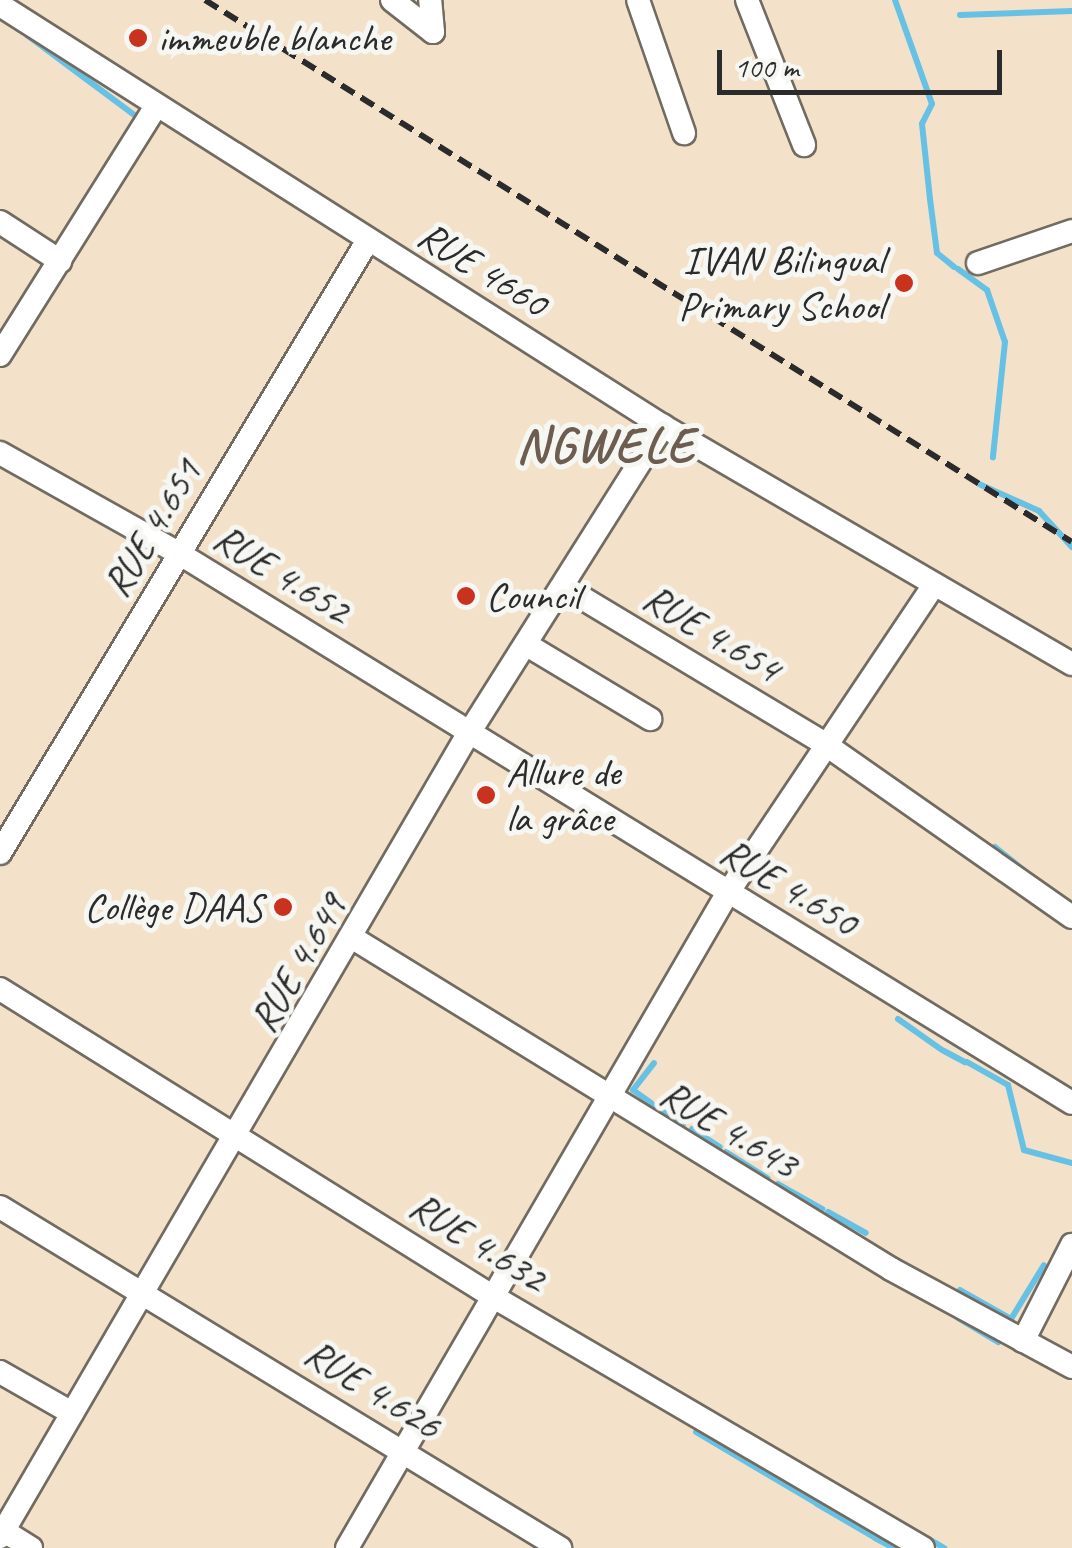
<!DOCTYPE html>
<html>
<head>
<meta charset="utf-8">
<style>
	body { margin:0 }
	#map { position:relative; width:1072px; height:1548px; overflow:hidden; background:#f3e2c9; font-family:Caveat,sans-serif }
	div>[style] { position:absolute }
	.stream>* { height:6px; margin:-3px; padding:0 3px; transform-origin:3px; border-radius:3px; background:#67c1e4 }
	.roads { filter:drop-shadow(2px 0 #716b62) drop-shadow(-2px 0 #716b62) drop-shadow(0 2px #716b62) drop-shadow(0 -2px #716b62) }
	.minor>* { height:22px; margin:-11px; padding:0 11px; transform-origin:11px; border-radius:11px; background:#fff }
	.rail>* { height:6px; margin-top:-3px; transform-origin:0; background:repeating-linear-gradient(90deg,#2b2b2b 0 15px,transparent 0 23px) }
	.dots>* { width:28px; height:28px; translate:-50% -50%; box-sizing:border-box; border:5px solid #f6f6f2; border-radius:50% }
	span { translate:-50% -50%; white-space:nowrap; text-align:center; line-height:1.15; -webkit-text-stroke:10px #f6f6f2; paint-order:stroke }
	.poi-label { font-size:40px; color:#2b2b2b }
	.left { translate:0 -50%; text-align:left }
	.right { translate:-100% -50%; text-align:right }
	.street-label { font-size:40px; color:#2b2b2b }
	.district-label { font-size:50px; color:#6c5d50; font-weight:700; letter-spacing:2.5px }
	.scale { position:absolute; left:717px; top:50px; width:285px; height:45px; box-sizing:border-box; border:5px solid #2b2b2b; border-top:0; padding-left:12px; font-size:30px; line-height:35px; white-space:nowrap; color:#2b2b2b; -webkit-text-stroke:8px #f6f6f2; paint-order:stroke }
</style>
</head>
<body>
<div id="map">
	<div class="stream">
		<i style="left:895px;top:0;width:110px;rotate:70.4deg"></i>
		<i style="left:932px;top:104px;width:22px;rotate:117deg"></i>
		<i style="left:922px;top:124px;width:75px;rotate:83.9deg"></i>
		<i style="left:930px;top:199px;width:54px;rotate:82.6deg"></i>
		<i style="left:937px;top:253px;width:22px;rotate:39deg"></i>
		<i style="left:960px;top:15px;width:112px;rotate:-2deg"></i>
		<i style="left:27px;top:35px;width:137px;rotate:36.7deg"></i>
		<i style="left:958px;top:269px;width:36px;rotate:36deg"></i>
		<i style="left:987px;top:290px;width:55px;rotate:70.9deg"></i>
		<i style="left:1005px;top:342px;width:116px;rotate:96deg"></i>
		<i style="left:979px;top:484px;width:66px;rotate:24.2deg"></i>
		<i style="left:1039px;top:511px;width:49px;rotate:47.5deg"></i>
		<i style="left:995px;top:847px;width:38px;rotate:39deg"></i>
		<i style="left:898px;top:1019px;width:54px;rotate:35.2deg"></i>
		<i style="left:944px;top:1051px;width:24px;rotate:28deg"></i>
		<i style="left:967px;top:1062px;width:47px;rotate:29.3deg"></i>
		<i style="left:1008px;top:1085px;width:67px;rotate:76.2deg"></i>
		<i style="left:1024px;top:1150px;width:50px;rotate:15.2deg"></i>
		<i style="left:651px;top:1103px;width:22px;rotate:-144deg"></i>
		<i style="left:633px;top:1090px;width:34px;rotate:-52deg"></i>
		<i style="left:653px;top:1105px;width:36px;rotate:34deg"></i>
		<i style="left:692px;top:1129px;width:33px;rotate:33deg"></i>
		<i style="left:726px;top:1152px;width:49px;rotate:32.4deg"></i>
		<i style="left:778px;top:1184px;width:51px;rotate:29.6deg"></i>
		<i style="left:828px;top:1212px;width:43px;rotate:28.9deg"></i>
		<i style="left:960px;top:1290px;width:59px;rotate:29.6deg"></i>
		<i style="left:1011px;top:1319px;width:63px;rotate:-58.6deg"></i>
		<i style="left:958px;top:1318px;width:47px;rotate:31deg"></i>
		<i style="left:696px;top:1432px;width:139px;rotate:30.6deg"></i>
		<i style="left:817px;top:1504px;width:66px;rotate:30.1deg"></i>
		<i style="left:875px;top:1538px;width:21px;rotate:28deg"></i>
		<i style="left:927px;top:1538px;width:20px;rotate:30deg"></i>
	</div>
	<div class="roads">
		<div class="minor">
			<i style="left:392px;top:0;width:52px;rotate:38deg"></i>
			<i style="left:433px;top:32px;width:32px;rotate:-95deg"></i>
			<i style="left:638px;top:0;width:141px;rotate:70.9deg"></i>
			<i style="left:747px;top:0;width:156px;rotate:68.5deg"></i>
			<i style="left:0;top:5px;width:785px;rotate:32.42deg"></i>
			<i style="left:663px;top:426px;width:473px;rotate:30.2deg"></i>
			<i style="left:0;top:222px;width:72px;rotate:33deg"></i>
			<i style="left:978px;top:263px;width:99px;rotate:-18.8deg"></i>
			<i style="left:0;top:355px;width:294px;rotate:-57.9deg"></i>
			<i style="left:0;top:453px;width:206px;rotate:29.3deg"></i>
			<i style="left:180px;top:554px;width:1047px;rotate:31.61deg"></i>
			<i style="left:564px;top:587px;width:301px;rotate:31deg"></i>
			<i style="left:822px;top:742px;width:305px;rotate:35deg"></i>
			<i style="left:527px;top:645px;width:144px;rotate:31deg"></i>
			<i style="left:0;top:853px;width:715px;rotate:-59.02deg"></i>
			<i style="left:356px;top:940px;width:628px;rotate:31.59deg"></i>
			<i style="left:891px;top:1269px;width:206px;rotate:28.4deg"></i>
			<i style="left:0;top:989px;width:574px;rotate:31.97deg"></i>
			<i style="left:487px;top:1293px;width:505px;rotate:30.32deg"></i>
			<i style="left:0;top:1207px;width:656px;rotate:31.34deg"></i>
			<i style="left:1023px;top:1341px;width:108px;rotate:-63deg"></i>
			<i style="left:0;top:1372px;width:83px;rotate:29.7deg"></i>
			<i style="left:4px;top:1531px;width:32px;rotate:32deg"></i>
			<i style="left:0;top:1537px;width:927px;rotate:-59.76deg"></i>
			<i style="left:467px;top:736px;width:367px;rotate:-57.7deg"></i>
			<i style="left:347px;top:1548px;width:756px;rotate:-59.84deg"></i>
			<i style="left:727px;top:894px;width:368px;rotate:-56.2deg"></i>
		</div>
	</div>
	<div class="rail">
		<i style="left:205px;top:0;width:1022px;rotate:32.01deg"></i>
	</div>
	<div class="dots">
		<i style="left:138px;top:38px;background:#c8321e"></i>
		<i style="left:904px;top:283px;background:#c8321e"></i>
		<i style="left:466px;top:596px;background:#c8321e"></i>
		<i style="left:486px;top:795px;background:#c8321e"></i>
		<i style="left:283px;top:907px;background:#c8321e"></i>
	</div>
	<div class="poi-label">
		<span class="left" style="left:158px;top:38px">immeuble blanche</span>
		<span class="right" style="left:884px;top:283px">IVAN Bilingual<br>Primary School</span>
		<span class="left" style="left:486px;top:596px">Council</span>
		<span class="left" style="left:506px;top:795px">Allure de<br>la grâce</span>
		<span class="right" style="left:263px;top:907px">Collège DAAS</span>
	</div>
	<div class="street-label">
		<span style="left:483px;top:269px;rotate:32deg">RUE 4660</span>
		<span style="left:152px;top:528px;rotate:-59deg">RUE 4.651</span>
		<span style="left:282px;top:574px;rotate:32deg">RUE 4.652</span>
		<span style="left:712px;top:633px;rotate:31deg">RUE 4.654</span>
		<span style="left:789px;top:887px;rotate:31deg">RUE 4.650</span>
		<span style="left:298px;top:963px;rotate:-60deg">RUE 4.649</span>
		<span style="left:729px;top:1129px;rotate:31deg">RUE 4.643</span>
		<span style="left:478px;top:1242px;rotate:32deg">RUE 4.632</span>
		<span style="left:373px;top:1389px;rotate:32deg">RUE 4.626</span>
	</div>
	<div class="district-label">
		<span style="left:606px;top:445px">NGWELE</span>
	</div>
	<div class="scale">100 m</div>
</div>
</body>
</html>
